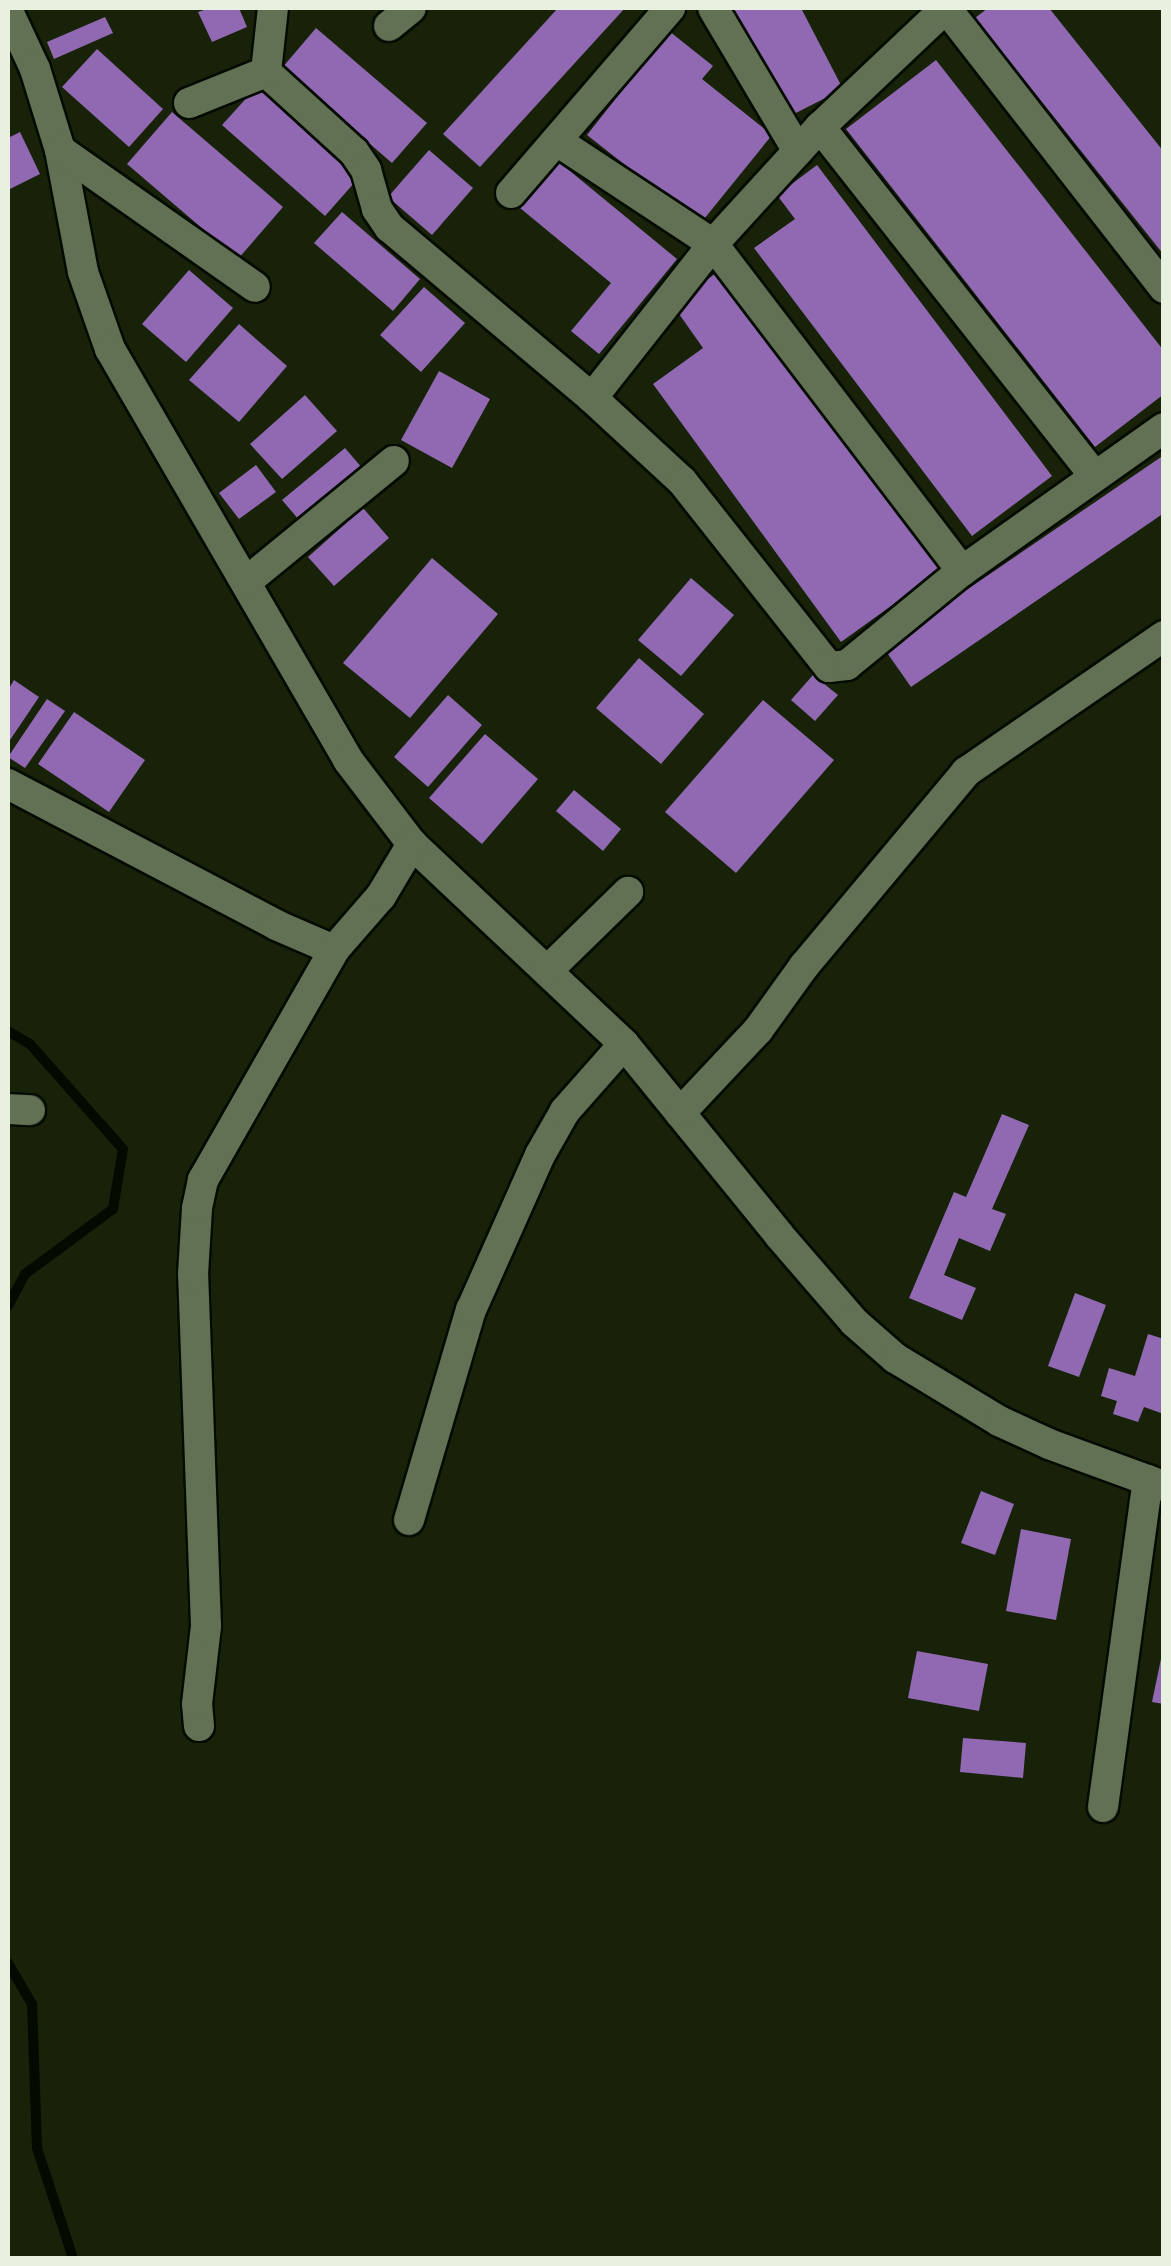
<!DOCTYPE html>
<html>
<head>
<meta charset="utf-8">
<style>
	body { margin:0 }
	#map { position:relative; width:1171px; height:2266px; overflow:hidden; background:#172208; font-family:Raleway,sans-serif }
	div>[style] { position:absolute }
	.stream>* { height:10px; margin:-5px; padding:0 5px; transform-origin:5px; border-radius:5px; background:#030a00 }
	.building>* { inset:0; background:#9169b2 }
	.roads { filter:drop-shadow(2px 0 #040b00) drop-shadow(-2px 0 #040b00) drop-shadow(0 2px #040b00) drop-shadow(0 -2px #040b00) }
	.minor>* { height:30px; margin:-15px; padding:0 15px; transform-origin:15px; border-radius:15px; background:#627053 }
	span { translate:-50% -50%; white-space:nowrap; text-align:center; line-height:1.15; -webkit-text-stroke:8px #060a02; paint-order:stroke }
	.frame { position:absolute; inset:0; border:10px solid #e8f1e0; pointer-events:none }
</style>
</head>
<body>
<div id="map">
	<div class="stream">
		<i style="left:8px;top:1031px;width:26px;rotate:31deg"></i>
		<i style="left:30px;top:1044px;width:140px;rotate:48.5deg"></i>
		<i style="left:123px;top:1149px;width:61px;rotate:99.5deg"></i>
		<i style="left:113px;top:1209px;width:109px;rotate:143.5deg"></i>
		<i style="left:25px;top:1274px;width:36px;rotate:118deg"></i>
		<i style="left:8px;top:1963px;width:48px;rotate:59.7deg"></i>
		<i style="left:32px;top:2004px;width:144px;rotate:88deg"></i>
		<i style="left:37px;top:2148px;width:116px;rotate:71.9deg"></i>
	</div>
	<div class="building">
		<i style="clip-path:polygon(210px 8px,239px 8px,247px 27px,212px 42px,198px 12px)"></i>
		<i style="clip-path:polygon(558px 8px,625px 8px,480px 167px,443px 134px)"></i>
		<i style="clip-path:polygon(732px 8px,801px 8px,843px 89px,788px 117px)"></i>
		<i style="clip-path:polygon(988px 8px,1049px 8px,1164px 152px,1164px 255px,975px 18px)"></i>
		<i style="clip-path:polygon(105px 17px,113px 33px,54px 59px,47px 42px)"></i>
		<i style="clip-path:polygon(316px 28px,427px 123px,392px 163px,282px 68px)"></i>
		<i style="clip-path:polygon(669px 31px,713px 66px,702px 79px,772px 135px,700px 224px,587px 135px)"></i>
		<i style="clip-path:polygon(97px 49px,163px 109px,129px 147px,62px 87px)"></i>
		<i style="clip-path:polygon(936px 60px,1164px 351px,1164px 394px,1095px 447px,846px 129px)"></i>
		<i style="clip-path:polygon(260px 83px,362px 174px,325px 216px,222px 125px)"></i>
		<i style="clip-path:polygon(172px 112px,283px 207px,238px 259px,127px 164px)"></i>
		<i style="clip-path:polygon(20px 132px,40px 174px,8px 190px,8px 138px)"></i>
		<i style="clip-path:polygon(429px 150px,473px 188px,432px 235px,388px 197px)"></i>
		<i style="clip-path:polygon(559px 162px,677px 259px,599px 354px,571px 331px,611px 283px,520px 208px)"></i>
		<i style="clip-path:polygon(817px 165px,1052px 476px,972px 536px,754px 248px,795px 219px,777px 195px)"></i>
		<i style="clip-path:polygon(342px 212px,420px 279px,393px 311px,314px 243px)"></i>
		<i style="clip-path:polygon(722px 269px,941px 570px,841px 642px,653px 384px,703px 348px,672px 304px)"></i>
		<i style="clip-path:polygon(189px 270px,233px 308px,186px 362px,142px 324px)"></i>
		<i style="clip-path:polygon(424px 287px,465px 323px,421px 372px,380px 335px)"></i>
		<i style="clip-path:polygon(239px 324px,287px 366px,239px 422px,189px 380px)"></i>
		<i style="clip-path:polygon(439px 371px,490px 399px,452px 468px,401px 440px)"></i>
		<i style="clip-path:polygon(305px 395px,337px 431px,282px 479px,250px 444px)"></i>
		<i style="clip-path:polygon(345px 448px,369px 476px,306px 528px,282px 500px)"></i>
		<i style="clip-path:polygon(1164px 455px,1164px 513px,911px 687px,883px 647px)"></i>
		<i style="clip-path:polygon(256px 465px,276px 492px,239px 519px,219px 493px)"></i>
		<i style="clip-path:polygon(363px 508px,389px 538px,334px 586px,308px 557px)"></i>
		<i style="clip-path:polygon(432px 558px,498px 614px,410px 718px,343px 663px)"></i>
		<i style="clip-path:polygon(691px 578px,734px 615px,681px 676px,638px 640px)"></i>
		<i style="clip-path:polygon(639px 658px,704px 714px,661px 764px,596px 708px)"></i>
		<i style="clip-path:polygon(813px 675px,838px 695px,815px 721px,791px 700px)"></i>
		<i style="clip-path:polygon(14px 680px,39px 697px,8px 743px,8px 690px)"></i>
		<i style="clip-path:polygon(448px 695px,482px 725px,428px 787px,394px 757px)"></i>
		<i style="clip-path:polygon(47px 699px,65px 711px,25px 768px,8px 757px)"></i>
		<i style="clip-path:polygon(763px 700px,834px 760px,736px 873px,665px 812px)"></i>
		<i style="clip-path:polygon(74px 712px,145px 760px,109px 812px,38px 764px)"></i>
		<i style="clip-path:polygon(485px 734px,538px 779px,482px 844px,429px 798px)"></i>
		<i style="clip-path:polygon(574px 790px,621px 829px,603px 851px,556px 811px)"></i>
		<i style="clip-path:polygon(1002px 1114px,1029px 1125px,992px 1209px,1006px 1214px,990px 1251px,959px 1238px,944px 1275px,976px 1288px,962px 1320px,909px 1298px,954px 1192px,966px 1197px)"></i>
		<i style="clip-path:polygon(1075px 1293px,1106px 1305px,1079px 1377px,1048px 1366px)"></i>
		<i style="clip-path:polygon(1148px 1334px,1164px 1339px,1164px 1404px,1161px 1413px,1144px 1407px,1138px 1422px,1113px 1414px,1117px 1401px,1101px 1396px,1109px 1368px,1135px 1376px)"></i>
		<i style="clip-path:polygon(981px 1491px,1014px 1504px,995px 1555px,961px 1543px)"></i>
		<i style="clip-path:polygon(1021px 1529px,1071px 1539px,1056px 1620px,1006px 1611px)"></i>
		<i style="clip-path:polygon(917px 1651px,988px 1664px,979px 1711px,908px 1698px)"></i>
		<i style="clip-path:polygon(1162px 1654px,1164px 1655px,1164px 1704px,1152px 1702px)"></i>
		<i style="clip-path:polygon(963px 1738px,1026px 1743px,1023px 1778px,960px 1772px)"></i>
	</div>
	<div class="roads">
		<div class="minor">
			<i style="left:713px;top:8px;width:166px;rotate:59.3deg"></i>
			<i style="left:939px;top:8px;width:7px"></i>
			<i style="left:946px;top:8px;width:355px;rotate:52.1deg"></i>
			<i style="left:8px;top:11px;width:64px;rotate:65deg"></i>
			<i style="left:35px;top:69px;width:85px;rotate:72.8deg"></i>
			<i style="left:60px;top:150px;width:124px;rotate:79.3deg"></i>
			<i style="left:83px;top:272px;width:82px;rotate:70.7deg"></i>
			<i style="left:110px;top:349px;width:475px;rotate:59.9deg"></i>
			<i style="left:348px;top:760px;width:106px;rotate:52.7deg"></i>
			<i style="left:412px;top:844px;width:291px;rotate:43.3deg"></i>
			<i style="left:624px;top:1044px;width:246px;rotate:50.9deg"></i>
			<i style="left:779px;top:1235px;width:115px;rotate:49.2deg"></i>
			<i style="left:854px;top:1322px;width:55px;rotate:41.3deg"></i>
			<i style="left:895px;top:1358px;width:122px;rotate:31.2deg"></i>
			<i style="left:999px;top:1421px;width:55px;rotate:24.7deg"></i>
			<i style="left:1049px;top:1444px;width:122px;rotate:20.1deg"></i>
			<i style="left:389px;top:26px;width:28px;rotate:-39deg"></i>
			<i style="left:266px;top:72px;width:119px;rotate:42.3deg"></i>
			<i style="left:354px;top:152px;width:22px;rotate:56deg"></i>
			<i style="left:366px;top:170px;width:41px;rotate:74.2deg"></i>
			<i style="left:377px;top:209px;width:22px;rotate:56deg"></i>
			<i style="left:389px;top:227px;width:265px;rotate:40.1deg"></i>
			<i style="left:592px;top:398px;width:122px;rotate:42.7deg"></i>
			<i style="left:682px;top:481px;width:237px;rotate:51.7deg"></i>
			<i style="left:829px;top:667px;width:18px;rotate:-6deg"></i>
			<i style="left:847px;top:665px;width:149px;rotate:-39.3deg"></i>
			<i style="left:962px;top:571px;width:247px;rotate:-35.3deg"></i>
			<i style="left:189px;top:103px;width:83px;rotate:-21.9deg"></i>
			<i style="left:266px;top:72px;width:64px;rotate:-83.8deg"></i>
			<i style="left:820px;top:127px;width:443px;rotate:51.8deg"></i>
			<i style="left:557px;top:141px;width:187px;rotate:33.4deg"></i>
			<i style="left:713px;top:244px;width:411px;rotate:52.7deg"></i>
			<i style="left:60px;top:150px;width:238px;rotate:35.1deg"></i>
			<i style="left:511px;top:193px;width:244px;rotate:-49.3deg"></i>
			<i style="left:592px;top:398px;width:196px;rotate:-51.8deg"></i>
			<i style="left:713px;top:244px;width:159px;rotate:-47.6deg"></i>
			<i style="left:820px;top:127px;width:173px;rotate:-43.4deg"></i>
			<i style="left:246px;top:582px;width:191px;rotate:-39.3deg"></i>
			<i style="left:8px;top:784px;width:303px;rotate:27.7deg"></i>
			<i style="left:276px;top:925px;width:63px;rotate:23.3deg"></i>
			<i style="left:334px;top:950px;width:72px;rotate:-49deg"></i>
			<i style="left:381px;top:896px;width:61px;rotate:-59.2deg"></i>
			<i style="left:548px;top:970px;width:112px;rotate:-44.3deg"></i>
			<i style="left:8px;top:1109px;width:22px;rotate:3deg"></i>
			<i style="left:680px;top:1113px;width:114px;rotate:-46.8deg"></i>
			<i style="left:758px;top:1030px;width:79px;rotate:-54.3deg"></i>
			<i style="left:804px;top:966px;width:253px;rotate:-50.1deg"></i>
			<i style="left:966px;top:772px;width:240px;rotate:-34.5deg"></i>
			<i style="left:409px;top:1520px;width:219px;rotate:-73.6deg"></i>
			<i style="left:471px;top:1310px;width:170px;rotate:-66deg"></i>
			<i style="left:540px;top:1155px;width:51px;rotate:-60.4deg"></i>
			<i style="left:565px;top:1111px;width:89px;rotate:-48.6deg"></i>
			<i style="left:199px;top:1726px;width:22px;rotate:-95deg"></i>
			<i style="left:197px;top:1704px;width:79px;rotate:-83.4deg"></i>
			<i style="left:206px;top:1626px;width:352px;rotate:-92.1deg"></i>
			<i style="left:193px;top:1274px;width:66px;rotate:-86.5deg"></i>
			<i style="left:197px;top:1208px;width:29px;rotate:-78deg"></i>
			<i style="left:203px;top:1180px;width:265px;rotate:-60.3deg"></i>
			<i style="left:1103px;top:1807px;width:330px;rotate:-82.2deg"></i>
		</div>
	</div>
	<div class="frame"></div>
</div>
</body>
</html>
